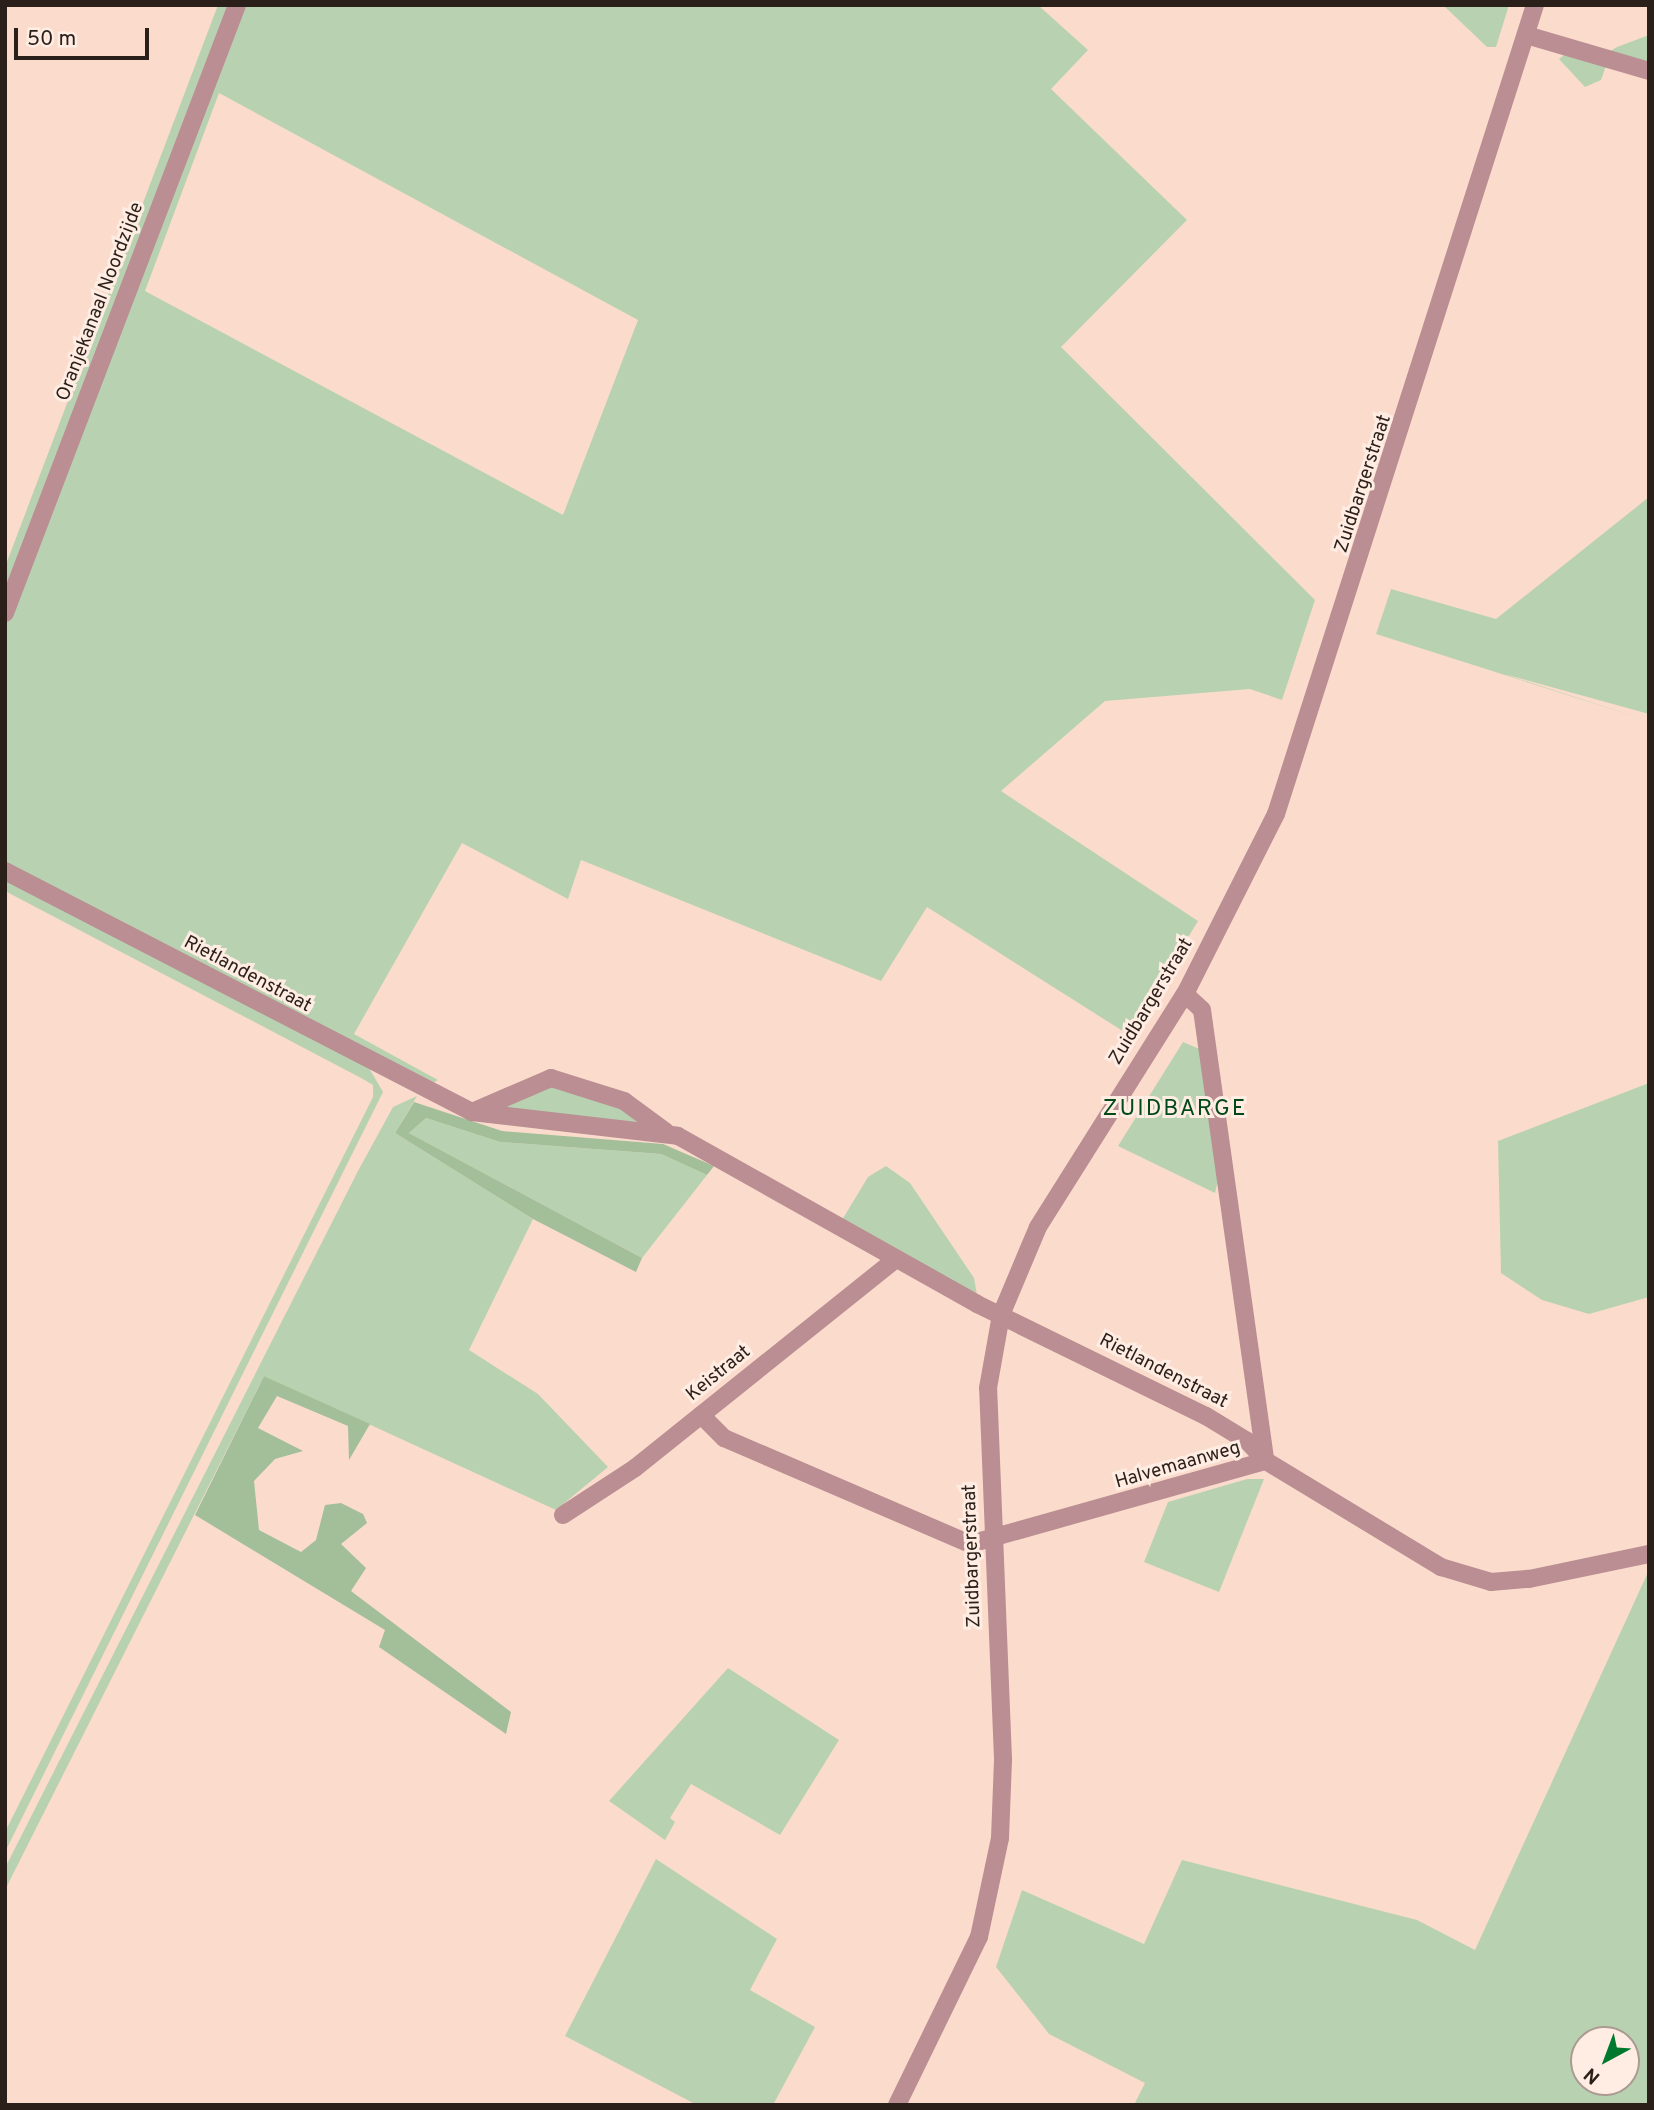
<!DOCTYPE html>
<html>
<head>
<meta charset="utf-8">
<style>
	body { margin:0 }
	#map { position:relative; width:1654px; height:2110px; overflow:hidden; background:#fbdccc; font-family:Overpass,sans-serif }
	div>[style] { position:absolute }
	.green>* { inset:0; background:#b8d2b1 }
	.forest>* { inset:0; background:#a2bf9a }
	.minor>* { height:18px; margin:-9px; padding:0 9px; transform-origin:9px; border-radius:9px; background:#ba8e92 }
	span { translate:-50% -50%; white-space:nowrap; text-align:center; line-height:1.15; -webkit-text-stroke:6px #ffece2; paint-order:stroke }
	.street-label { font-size:19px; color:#2a1f19 }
	.quarter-label { font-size:23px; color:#02491a; letter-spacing:2px }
	.frame { position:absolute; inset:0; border:7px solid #2a1f19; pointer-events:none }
	.north { position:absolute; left:1570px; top:2026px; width:70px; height:70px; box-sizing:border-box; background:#ffece2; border:2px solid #aa9a92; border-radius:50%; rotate:221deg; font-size:19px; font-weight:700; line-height:28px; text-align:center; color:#2a1f19 }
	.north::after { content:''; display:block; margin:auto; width:24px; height:32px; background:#00782e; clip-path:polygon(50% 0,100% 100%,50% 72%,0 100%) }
	.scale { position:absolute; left:14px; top:28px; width:135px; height:32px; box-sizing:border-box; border:4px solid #2a1f19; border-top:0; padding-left:9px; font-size:21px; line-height:24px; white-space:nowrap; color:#2a1f19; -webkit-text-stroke:5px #ffece2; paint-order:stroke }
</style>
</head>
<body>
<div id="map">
	<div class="green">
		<i style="clip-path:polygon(218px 5px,232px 5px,5px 603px,5px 567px)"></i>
		<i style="clip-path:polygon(evenodd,241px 5px,1038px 5px,1088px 50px,1051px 89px,1187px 220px,1061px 347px,1315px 600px,1282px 700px,1250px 689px,1105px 701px,1001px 791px,1198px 921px,1129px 1035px,927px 907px,881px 981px,581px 860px,568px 899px,462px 843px,354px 1034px,438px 1080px,428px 1086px,5px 866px,5px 624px,241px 5px,219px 93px,638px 320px,563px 515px,145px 291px,219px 93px)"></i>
		<i style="clip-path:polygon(1443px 5px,1509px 5px,1496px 47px,1487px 47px)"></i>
		<i style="clip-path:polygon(1649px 35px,1649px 64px,1609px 52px,1617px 47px)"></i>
		<i style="clip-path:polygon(1569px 51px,1607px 63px,1601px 80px,1585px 87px,1559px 59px)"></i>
		<i style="clip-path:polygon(1649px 497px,1649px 714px,1504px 674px,1649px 721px,1376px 634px,1391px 589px,1496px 619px)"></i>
		<i style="clip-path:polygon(5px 875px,369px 1068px,383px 1092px,5px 1852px,5px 1832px,373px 1097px,373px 1085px,361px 1078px,5px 891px)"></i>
		<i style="clip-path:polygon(1183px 1042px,1202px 1050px,1222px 1164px,1215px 1193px,1118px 1146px)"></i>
		<i style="clip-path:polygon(1649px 1083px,1649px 1297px,1589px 1314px,1542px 1300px,1501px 1273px,1498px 1141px)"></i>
		<i style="clip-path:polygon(535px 1085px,576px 1087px,650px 1124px,485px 1109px)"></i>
		<i style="clip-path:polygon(417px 1096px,395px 1133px,533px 1219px,469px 1350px,538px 1394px,608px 1467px,556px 1510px,264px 1376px,5px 1890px,5px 1868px,358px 1171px,393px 1107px)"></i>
		<i style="clip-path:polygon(426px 1118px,500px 1142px,661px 1154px,707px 1175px,642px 1258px,409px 1133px)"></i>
		<i style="clip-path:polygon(886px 1166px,910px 1183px,974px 1278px,977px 1295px,842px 1220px,868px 1177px)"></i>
		<i style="clip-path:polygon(1247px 1479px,1264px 1479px,1219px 1592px,1144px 1562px,1168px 1502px)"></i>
		<i style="clip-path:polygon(evenodd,1649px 1570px,1649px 2105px,1134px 2105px,1145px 2083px,1049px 2034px,996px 1967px,1022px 1890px,1144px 1944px,1182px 1860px,1417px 1920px,1475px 1950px,1649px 1570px,1584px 2040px,1626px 2040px,1626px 2082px,1584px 2082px,1584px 2040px)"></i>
		<i style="clip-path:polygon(728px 1668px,839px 1740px,780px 1835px,691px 1784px,670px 1818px,675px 1822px,665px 1840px,609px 1801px)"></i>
		<i style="clip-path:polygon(656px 1859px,777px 1939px,750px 1990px,815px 2027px,773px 2105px,697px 2105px,565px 2036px)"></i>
	</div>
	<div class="forest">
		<i style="clip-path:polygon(414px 1102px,502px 1131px,663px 1144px,714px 1166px,707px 1175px,661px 1154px,500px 1142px,426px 1118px,409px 1133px,642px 1258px,636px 1272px,533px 1219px,395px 1133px)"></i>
		<i style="clip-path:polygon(264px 1376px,370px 1424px,349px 1460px,348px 1426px,277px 1396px,258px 1428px,303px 1451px,275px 1459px,254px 1481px,259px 1530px,301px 1552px,316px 1540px,325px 1505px,341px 1503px,363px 1514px,367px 1523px,341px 1544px,366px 1568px,351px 1591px,511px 1712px,506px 1734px,379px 1647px,385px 1630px,195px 1515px)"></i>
	</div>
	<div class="minor">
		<i style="left:1526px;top:35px;width:128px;rotate:16.3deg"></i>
		<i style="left:5px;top:613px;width:651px;rotate:-69.11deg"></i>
		<i style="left:5px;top:871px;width:526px;rotate:27.3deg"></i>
		<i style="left:472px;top:1112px;width:207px;rotate:6.6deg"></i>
		<i style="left:678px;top:1136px;width:343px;rotate:29.3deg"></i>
		<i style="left:977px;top:1304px;width:255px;rotate:26.1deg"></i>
		<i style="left:1206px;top:1416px;width:48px;rotate:31.4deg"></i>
		<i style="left:1247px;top:1441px;width:28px;rotate:46deg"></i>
		<i style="left:1266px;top:1461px;width:205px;rotate:31.2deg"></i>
		<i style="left:1441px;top:1567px;width:52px;rotate:16.7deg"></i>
		<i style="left:1491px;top:1582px;width:38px;rotate:-5deg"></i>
		<i style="left:1529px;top:1579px;width:123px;rotate:-11.8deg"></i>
		<i style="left:1185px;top:994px;width:23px;rotate:43deg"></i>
		<i style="left:1202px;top:1010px;width:452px;rotate:82deg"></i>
		<i style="left:472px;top:1112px;width:86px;rotate:-23.3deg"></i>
		<i style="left:551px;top:1078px;width:77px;rotate:17.5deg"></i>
		<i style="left:624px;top:1101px;width:52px;rotate:36.4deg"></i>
		<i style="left:701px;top:1415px;width:33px;rotate:45deg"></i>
		<i style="left:724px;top:1438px;width:268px;rotate:23.3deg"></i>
		<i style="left:970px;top:1544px;width:307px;rotate:-15.7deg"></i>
		<i style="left:563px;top:1515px;width:86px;rotate:-33.1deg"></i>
		<i style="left:635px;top:1468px;width:334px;rotate:-38.7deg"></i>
		<i style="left:897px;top:2105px;width:187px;rotate:-64deg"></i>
		<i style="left:979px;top:1937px;width:101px;rotate:-78deg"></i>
		<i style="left:1000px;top:1838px;width:79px;rotate:-87.8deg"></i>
		<i style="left:1003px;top:1759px;width:371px;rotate:-92.3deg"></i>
		<i style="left:988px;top:1388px;width:74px;rotate:-79.9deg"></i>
		<i style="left:1001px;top:1315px;width:95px;rotate:-67.2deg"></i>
		<i style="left:1038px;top:1227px;width:275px;rotate:-57.8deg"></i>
		<i style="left:1185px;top:994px;width:202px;rotate:-63.2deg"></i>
		<i style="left:1276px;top:814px;width:849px;rotate:-72.25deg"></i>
	</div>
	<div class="street-label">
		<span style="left:101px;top:302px;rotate:-69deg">Oranjekanaal Noordzijde</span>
		<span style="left:1364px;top:484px;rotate:-72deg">Zuidbargerstraat</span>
		<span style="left:247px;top:975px;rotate:28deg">Rietlandenstraat</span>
		<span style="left:1152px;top:1002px;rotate:-59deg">Zuidbargerstraat</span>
		<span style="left:1163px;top:1372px;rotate:27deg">Rietlandenstraat</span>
		<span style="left:719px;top:1374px;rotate:-39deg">Keistraat</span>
		<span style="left:1178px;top:1466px;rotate:-16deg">Halvemaanweg</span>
		<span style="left:973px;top:1556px;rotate:-92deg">Zuidbargerstraat</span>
	</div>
	<div class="quarter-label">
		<span style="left:1175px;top:1110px">ZUIDBARGE</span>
	</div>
	<div class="frame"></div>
	<div class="north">N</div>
	<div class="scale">50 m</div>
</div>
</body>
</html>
